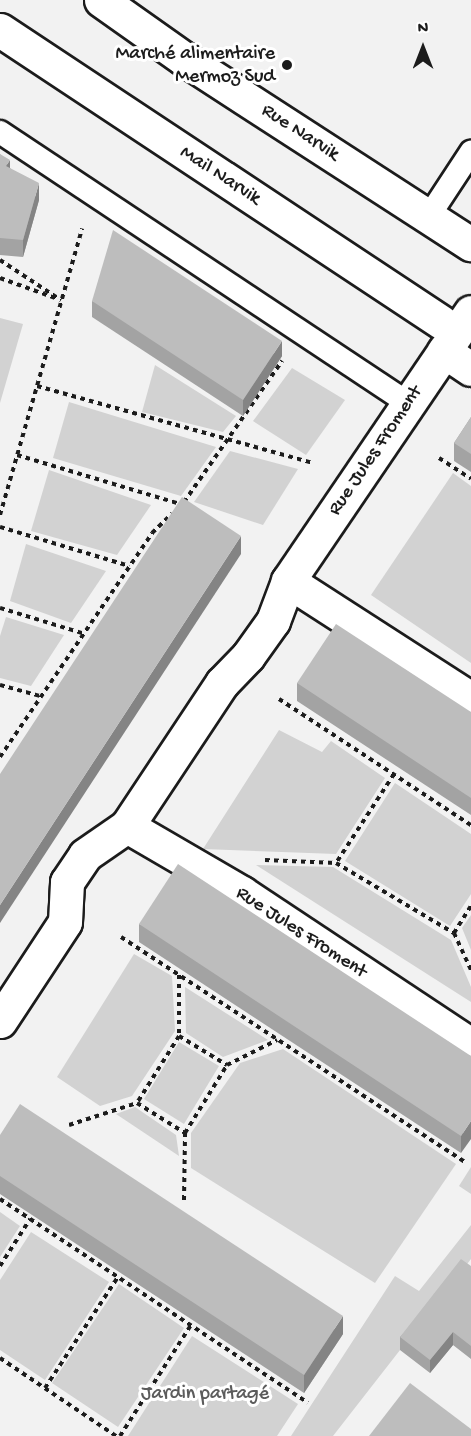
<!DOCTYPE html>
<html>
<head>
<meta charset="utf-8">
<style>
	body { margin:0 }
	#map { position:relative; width:471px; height:1436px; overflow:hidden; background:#f2f2f2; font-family:"Gochi Hand",sans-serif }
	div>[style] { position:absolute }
	.green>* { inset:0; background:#d2d2d2 }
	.path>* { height:4px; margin-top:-2px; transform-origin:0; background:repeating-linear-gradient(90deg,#1c1c1c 0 4.5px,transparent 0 9px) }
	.roads { filter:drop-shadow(2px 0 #1c1c1c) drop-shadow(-2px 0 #1c1c1c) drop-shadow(0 2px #1c1c1c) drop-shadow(0 -2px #1c1c1c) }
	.service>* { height:22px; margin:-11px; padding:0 11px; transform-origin:11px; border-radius:11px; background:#fff }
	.pedestrian>* { height:33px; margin:-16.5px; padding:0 16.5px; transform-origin:16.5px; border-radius:16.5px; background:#fff }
	.minor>* { height:33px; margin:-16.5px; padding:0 16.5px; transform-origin:16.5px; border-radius:16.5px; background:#fff }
	.wall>* { inset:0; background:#a3a3a3 }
	.shaded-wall>* { inset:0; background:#848484 }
	.building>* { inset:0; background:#bdbdbd }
	.dots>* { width:16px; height:16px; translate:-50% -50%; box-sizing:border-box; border:3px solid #fff; border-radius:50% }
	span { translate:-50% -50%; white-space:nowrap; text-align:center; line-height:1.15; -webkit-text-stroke:6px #fff; paint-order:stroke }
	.poi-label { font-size:20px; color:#1c1c1c }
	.right { translate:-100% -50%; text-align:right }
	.street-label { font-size:20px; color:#1c1c1c }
	.park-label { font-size:20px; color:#5c5c5c }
	.north { position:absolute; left:393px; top:18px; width:60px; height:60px; -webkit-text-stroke:4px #fff; paint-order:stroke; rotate:0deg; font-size:16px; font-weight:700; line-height:24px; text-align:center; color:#1c1c1c }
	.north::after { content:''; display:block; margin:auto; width:21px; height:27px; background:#1c1c1c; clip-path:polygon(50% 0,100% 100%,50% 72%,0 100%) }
</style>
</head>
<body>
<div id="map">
	<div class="green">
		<i style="clip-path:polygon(0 318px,23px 324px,0 403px)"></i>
		<i style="clip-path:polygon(155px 365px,236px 416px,223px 432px,142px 412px)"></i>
		<i style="clip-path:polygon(292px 368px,345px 400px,306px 455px,253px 421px)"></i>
		<i style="clip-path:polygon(69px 402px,216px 447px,181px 496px,53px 458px)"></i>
		<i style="clip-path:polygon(230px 451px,298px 469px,263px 525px,194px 502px)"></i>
		<i style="clip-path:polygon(49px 470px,151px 505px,117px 555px,31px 531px)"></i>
		<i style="clip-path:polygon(453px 473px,471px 486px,471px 663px,371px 595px)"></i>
		<i style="clip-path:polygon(26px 544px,106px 571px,71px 623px,10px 601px)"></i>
		<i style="clip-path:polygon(6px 617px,64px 635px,31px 686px,0 678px,0 636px)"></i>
		<i style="clip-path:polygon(279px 730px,322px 752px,331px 741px,385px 778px,336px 854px,203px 849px)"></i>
		<i style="clip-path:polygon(395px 783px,471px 834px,471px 894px,450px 926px,345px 861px)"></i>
		<i style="clip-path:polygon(256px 865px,333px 867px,451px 940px,471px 987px,471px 1002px)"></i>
		<i style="clip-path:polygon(471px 915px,471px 950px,462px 928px)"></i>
		<i style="clip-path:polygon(134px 954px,172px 976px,175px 1031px,132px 1096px,100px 1106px,57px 1077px)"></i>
		<i style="clip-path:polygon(185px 987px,268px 1040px,223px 1057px,186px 1033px)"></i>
		<i style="clip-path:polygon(179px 1042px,219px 1066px,184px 1124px,144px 1099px)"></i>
		<i style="clip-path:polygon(283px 1049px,456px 1164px,375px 1283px,191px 1168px,191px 1133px,240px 1063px)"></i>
		<i style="clip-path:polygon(135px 1107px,176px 1135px,179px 1156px,116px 1114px)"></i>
		<i style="clip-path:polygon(471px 1167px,471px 1194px,459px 1186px)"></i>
		<i style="clip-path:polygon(0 1212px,20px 1226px,0 1257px)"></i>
		<i style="clip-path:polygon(471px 1225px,471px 1259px,333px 1436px,291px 1436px,395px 1276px,419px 1291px)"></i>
		<i style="clip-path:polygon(31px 1232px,109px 1282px,45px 1380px,0 1350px,0 1280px)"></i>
		<i style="clip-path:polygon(119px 1284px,184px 1328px,118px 1427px,52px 1383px)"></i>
		<i style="clip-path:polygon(192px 1336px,298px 1404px,277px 1436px,128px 1436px)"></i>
	</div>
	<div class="path">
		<i style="left:0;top:260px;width:73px;rotate:33.3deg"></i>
		<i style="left:0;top:278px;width:59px;rotate:20deg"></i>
		<i style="left:37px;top:386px;width:286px;rotate:15.6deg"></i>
		<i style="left:17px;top:455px;width:170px;rotate:16.7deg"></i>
		<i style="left:439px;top:458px;width:38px;rotate:33deg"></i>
		<i style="left:184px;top:502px;width:172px;rotate:-55.2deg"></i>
		<i style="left:0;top:515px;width:298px;rotate:-74deg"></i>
		<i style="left:0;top:527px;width:135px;rotate:16.8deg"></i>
		<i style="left:0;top:608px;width:86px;rotate:17deg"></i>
		<i style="left:0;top:685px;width:41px;rotate:15.4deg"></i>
		<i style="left:279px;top:699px;width:230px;rotate:33.3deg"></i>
		<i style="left:0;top:757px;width:271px;rotate:-55.8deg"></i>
		<i style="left:152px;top:533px;width:28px;rotate:-44deg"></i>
		<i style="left:394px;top:774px;width:106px;rotate:123.1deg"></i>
		<i style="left:336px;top:863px;width:137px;rotate:30.7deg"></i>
		<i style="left:454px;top:933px;width:32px;rotate:-58deg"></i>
		<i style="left:265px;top:860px;width:71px;rotate:2.4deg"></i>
		<i style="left:454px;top:933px;width:41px;rotate:65.3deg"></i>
		<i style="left:121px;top:937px;width:411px;rotate:33.2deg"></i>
		<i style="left:179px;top:975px;width:61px;rotate:90deg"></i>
		<i style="left:179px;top:1036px;width:56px;rotate:31.1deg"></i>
		<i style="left:227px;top:1065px;width:56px;rotate:-26.6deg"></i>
		<i style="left:179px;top:1036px;width:79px;rotate:122.1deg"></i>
		<i style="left:137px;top:1103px;width:57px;rotate:32deg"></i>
		<i style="left:185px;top:1133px;width:80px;rotate:-58.3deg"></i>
		<i style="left:69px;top:1125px;width:71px;rotate:-17.9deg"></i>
		<i style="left:0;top:1199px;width:369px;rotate:33.5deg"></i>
		<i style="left:184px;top:1200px;width:67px;rotate:-89.1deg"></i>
		<i style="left:0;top:1266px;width:56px;rotate:-57.4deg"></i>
		<i style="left:0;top:1358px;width:140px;rotate:33.9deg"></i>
		<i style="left:45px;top:1388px;width:133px;rotate:-56.7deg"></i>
		<i style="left:120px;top:1436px;width:132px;rotate:-57.4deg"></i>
	</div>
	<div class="roads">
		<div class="service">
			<i style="left:0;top:132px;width:490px;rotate:33.6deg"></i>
			<i style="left:429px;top:216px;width:77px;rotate:-56.7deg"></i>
		</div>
		<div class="pedestrian">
			<i style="left:0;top:30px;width:529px;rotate:33.51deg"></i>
		</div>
		<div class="minor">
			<i style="left:101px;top:0;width:100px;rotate:35.3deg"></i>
			<i style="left:183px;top:58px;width:343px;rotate:32.9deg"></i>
			<i style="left:444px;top:351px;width:32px;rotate:34deg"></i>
			<i style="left:288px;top:581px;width:218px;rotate:32.8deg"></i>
			<i style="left:127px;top:826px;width:133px;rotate:30.2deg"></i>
			<i style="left:242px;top:893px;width:275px;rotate:33.6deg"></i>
			<i style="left:0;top:1021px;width:118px;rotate:-56.7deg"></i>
			<i style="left:65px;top:922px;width:40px;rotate:-87.1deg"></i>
			<i style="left:67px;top:882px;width:32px;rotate:-56deg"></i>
			<i style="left:85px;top:855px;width:51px;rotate:-34.6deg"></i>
			<i style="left:127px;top:826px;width:172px;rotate:-56.4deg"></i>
			<i style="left:222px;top:683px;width:37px;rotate:-46deg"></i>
			<i style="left:248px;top:656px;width:43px;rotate:-54.5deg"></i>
			<i style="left:273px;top:621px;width:43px;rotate:-69.4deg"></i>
			<i style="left:288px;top:581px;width:325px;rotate:-55.8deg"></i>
		</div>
	</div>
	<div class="wall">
		<i style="clip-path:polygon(0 154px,10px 168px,39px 200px,23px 257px,0 255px)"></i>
		<i style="clip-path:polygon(92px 301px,282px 356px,243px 416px,92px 317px)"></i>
		<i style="clip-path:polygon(471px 417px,471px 472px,454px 461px,454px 443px)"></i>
		<i style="clip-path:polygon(297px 683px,471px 712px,471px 815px,297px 701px)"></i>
		<i style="clip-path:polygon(139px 924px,471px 1056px,461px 1153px,139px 942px)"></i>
		<i style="clip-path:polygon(0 1135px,343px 1334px,304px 1393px,0 1194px)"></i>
		<i style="clip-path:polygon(471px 1266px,471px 1359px,453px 1345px,430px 1373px,400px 1350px,400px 1337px)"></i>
	</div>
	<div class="shaded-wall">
		<i style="clip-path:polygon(10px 160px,10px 177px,6px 166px)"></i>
		<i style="clip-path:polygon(39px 183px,39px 200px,23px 257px,23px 240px)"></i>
		<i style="clip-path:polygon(282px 341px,282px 356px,243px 416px,243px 400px)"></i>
		<i style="clip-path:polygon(241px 536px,241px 554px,0 923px,0 905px)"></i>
		<i style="clip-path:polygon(471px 1121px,471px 1139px,461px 1153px,461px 1136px)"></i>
		<i style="clip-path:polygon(343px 1316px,343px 1334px,304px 1393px,304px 1375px)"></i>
		<i style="clip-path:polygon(453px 1332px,453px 1345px,430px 1373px,430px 1360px)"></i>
	</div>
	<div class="building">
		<i style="clip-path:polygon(0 154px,10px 160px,6px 166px,39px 183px,23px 240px,0 238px)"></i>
		<i style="clip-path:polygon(113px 230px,282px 341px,243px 400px,92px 301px)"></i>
		<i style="clip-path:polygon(471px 417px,471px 454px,454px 443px)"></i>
		<i style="clip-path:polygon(182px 497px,241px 536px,0 905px,0 774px)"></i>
		<i style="clip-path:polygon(336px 624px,471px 712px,471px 798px,297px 683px)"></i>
		<i style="clip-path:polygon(178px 864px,471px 1056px,471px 1121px,461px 1136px,139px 924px)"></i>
		<i style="clip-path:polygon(20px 1104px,343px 1316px,304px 1375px,0 1176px,0 1135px)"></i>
		<i style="clip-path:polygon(461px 1259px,471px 1266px,471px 1346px,453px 1332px,430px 1360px,400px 1337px)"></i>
		<i style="clip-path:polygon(410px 1383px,471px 1429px,471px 1436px,369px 1436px)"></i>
	</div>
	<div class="dots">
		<i style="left:287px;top:65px;background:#1c1c1c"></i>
	</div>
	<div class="poi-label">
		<span class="right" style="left:275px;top:66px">Marché alimentaire<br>Mermoz Sud</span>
	</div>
	<div class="street-label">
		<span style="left:300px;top:133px;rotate:33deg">Rue Narvik</span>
		<span style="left:220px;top:176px;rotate:33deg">Mail Narvik</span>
		<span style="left:376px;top:451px;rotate:-56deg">Rue Jules Froment</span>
		<span style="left:301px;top:933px;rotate:33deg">Rue Jules Froment</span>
	</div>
	<div class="park-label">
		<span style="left:205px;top:1394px">Jardin partagé</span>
	</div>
	<div class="north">N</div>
</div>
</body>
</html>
